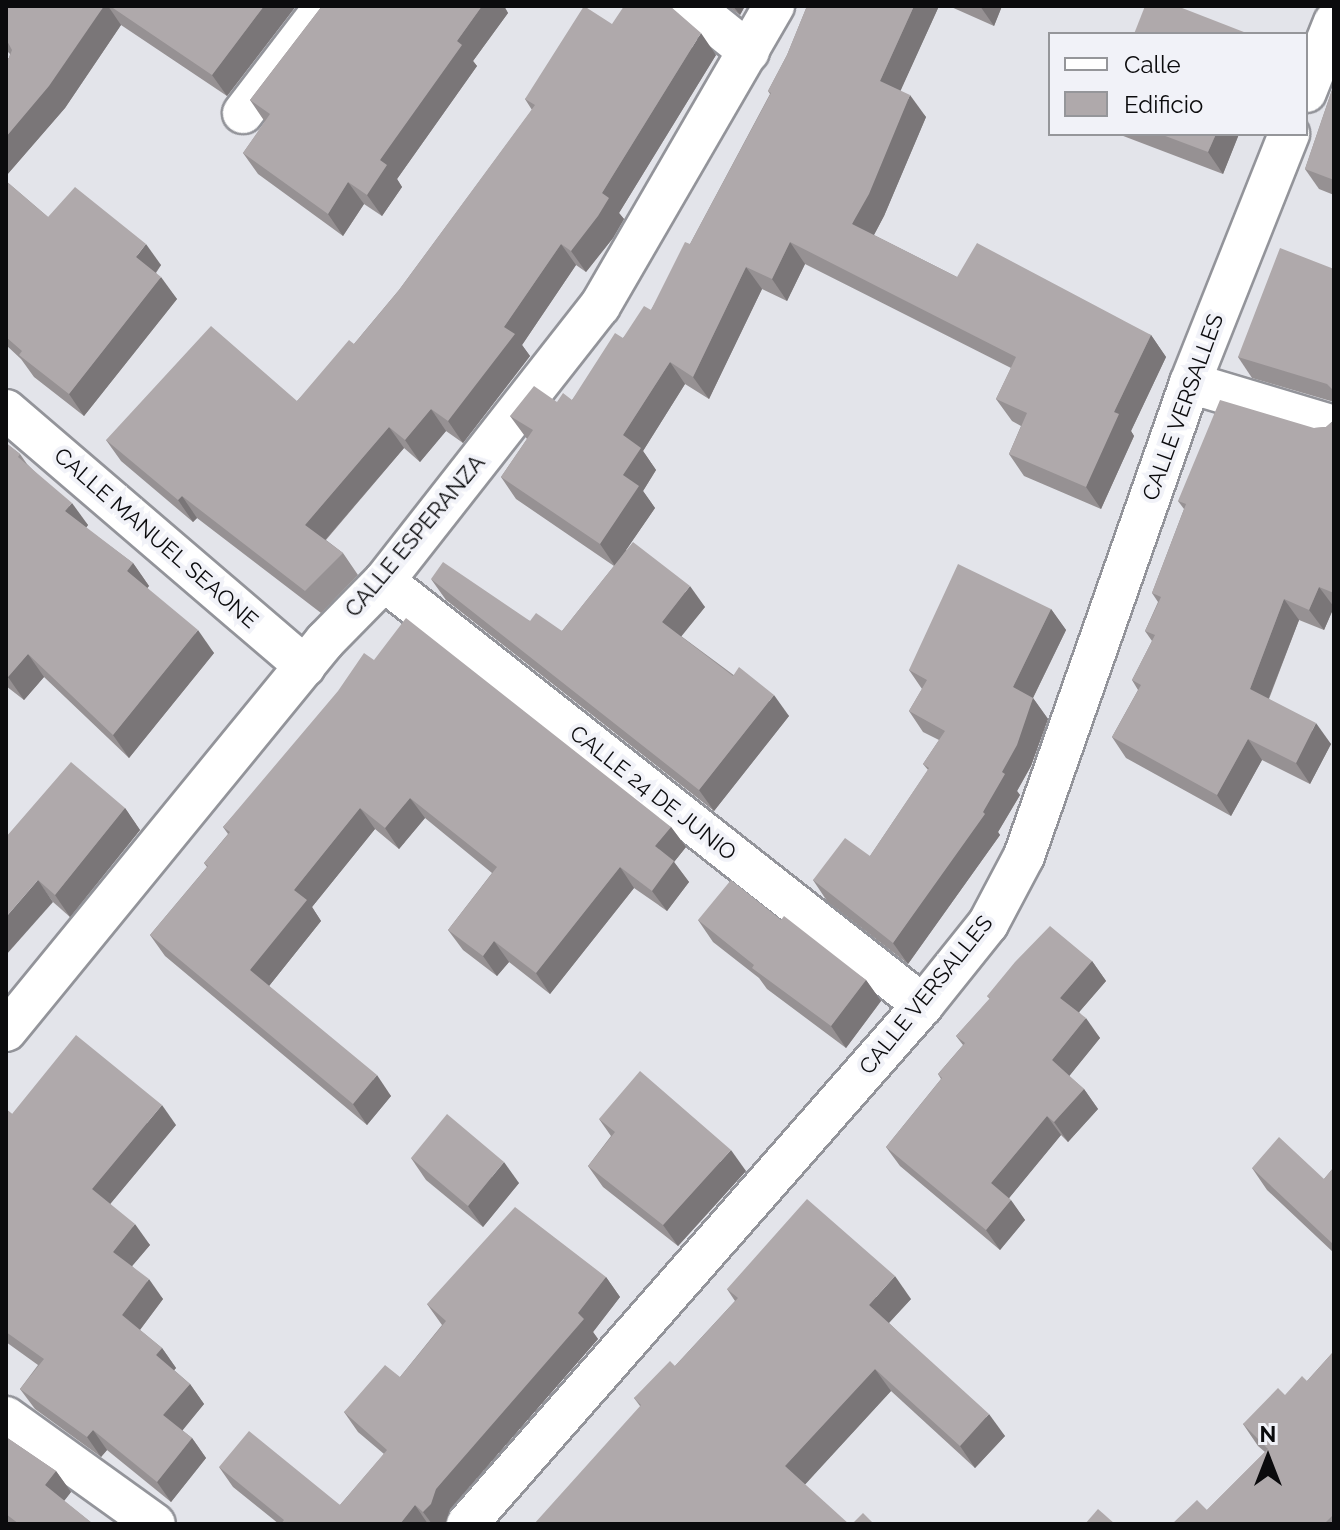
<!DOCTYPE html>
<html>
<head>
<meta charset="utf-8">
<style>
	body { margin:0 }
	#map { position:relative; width:1340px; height:1530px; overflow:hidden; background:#e3e4ea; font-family:Raleway,sans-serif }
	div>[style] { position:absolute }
	.roads { filter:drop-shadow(2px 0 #93949a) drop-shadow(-2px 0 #93949a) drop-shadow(0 2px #93949a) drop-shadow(0 -2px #93949a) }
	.street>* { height:40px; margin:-20px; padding:0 20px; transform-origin:20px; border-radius:20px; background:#fff }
	.wall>* { inset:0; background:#969193 }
	.shaded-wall>* { inset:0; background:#7a7678 }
	.building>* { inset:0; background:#afa9ab }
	span { translate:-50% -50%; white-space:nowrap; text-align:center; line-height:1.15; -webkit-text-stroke:8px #f1f2f8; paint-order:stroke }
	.street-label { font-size:22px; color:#0b0b0d }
	.frame { position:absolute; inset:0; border:8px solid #0b0b0d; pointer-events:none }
	.legend { position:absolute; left:1048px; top:32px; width:260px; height:104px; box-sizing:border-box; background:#f1f2f8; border:2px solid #95969a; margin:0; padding:10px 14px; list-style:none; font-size:24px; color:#0b0b0d }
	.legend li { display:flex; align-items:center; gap:16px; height:40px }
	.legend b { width:40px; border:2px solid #95969a }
	.north { position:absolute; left:1228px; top:1418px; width:80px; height:80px; -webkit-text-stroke:6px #f1f2f8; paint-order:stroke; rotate:0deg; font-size:22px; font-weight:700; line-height:32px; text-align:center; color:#0b0b0d }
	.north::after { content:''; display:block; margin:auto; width:28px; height:36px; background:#0b0b0d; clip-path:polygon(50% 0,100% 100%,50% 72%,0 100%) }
</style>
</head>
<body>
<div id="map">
	<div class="roads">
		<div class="street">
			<i style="left:692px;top:6px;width:73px;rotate:38.9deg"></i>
			<i style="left:1306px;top:92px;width:75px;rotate:-68.2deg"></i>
			<i style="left:243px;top:113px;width:135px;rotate:-52.5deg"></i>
			<i style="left:1190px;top:383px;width:150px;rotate:16.6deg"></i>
			<i style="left:6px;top:410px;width:394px;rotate:40.6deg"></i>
			<i style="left:384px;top:581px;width:686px;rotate:38.19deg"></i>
			<i style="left:6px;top:1031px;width:504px;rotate:-50.72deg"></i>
			<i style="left:325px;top:641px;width:84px;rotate:-45.5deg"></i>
			<i style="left:384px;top:581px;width:350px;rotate:-51.9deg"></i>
			<i style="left:600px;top:306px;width:347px;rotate:-59.9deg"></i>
			<i style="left:6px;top:1417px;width:183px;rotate:35.7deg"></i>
			<i style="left:467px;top:1524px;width:691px;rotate:-48.7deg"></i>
			<i style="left:923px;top:1005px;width:104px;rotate:-51.3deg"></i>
			<i style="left:988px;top:924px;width:77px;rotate:-62.1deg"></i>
			<i style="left:1024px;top:856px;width:501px;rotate:-70.66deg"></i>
			<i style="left:1190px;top:383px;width:268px;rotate:-68.3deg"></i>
		</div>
	</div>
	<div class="wall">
		<i style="clip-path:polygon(6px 6px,296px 6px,227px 96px,121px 25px,65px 108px,6px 176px,6px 59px,9px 58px,10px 54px,8px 52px,6px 53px)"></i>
		<i style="clip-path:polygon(322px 6px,504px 6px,508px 13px,473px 61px,477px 66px,397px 179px,402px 187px,382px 216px,364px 204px,343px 236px,258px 174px,243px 153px,265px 122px,250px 100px)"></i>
		<i style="clip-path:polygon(727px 6px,745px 6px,740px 15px)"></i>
		<i style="clip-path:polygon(807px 6px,939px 6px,900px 91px,926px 117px,884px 216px,874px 235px,957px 277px,1151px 335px,1166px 357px,1131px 431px,1134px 436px,1101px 509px,1024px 476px,1009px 454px,1021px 426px,1012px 421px,996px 399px,1011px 368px,805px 264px,787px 301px,762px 289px,709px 399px,685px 384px,643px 451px,656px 470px,643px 491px,655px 508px,626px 550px,705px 607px,681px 636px,789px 716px,714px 811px,446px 600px,431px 579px,530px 621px,562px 631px,614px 566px,516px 499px,501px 477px,527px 439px,510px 416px,557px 402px,572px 400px,623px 338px,651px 310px,690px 244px,770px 94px,768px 91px,787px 55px)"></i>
		<i style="clip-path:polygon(949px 6px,1002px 6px,994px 26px)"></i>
		<i style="clip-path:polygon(612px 24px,716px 55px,619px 213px,624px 219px,613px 238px,586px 272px,576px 265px,522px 345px,530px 356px,463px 443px,446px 431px,420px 462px,404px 448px,326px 540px,343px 553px,358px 575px,321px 613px,197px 518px,193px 522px,121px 461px,106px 440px,297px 401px,354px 344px,399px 290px,532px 110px,525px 99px)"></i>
		<i style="clip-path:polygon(1334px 84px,1334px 195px,1319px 189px,1305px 169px)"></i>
		<i style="clip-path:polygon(1118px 134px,1239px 134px,1223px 174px)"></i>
		<i style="clip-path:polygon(6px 181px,48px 217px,161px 265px,156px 273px,177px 299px,84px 416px,34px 377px,21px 359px,6px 345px)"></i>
		<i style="clip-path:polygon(1334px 269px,1334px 402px,1252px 378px,1238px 357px)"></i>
		<i style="clip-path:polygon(1334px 420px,1334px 607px,1324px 630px,1299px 620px,1269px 699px,1331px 744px,1310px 784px,1262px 760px,1231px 816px,1126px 758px,1112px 737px,1138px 690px,1132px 680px,1152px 641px,1145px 631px,1158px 602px,1152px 593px,1184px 509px,1178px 501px,1314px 428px,1326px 427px)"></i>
		<i style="clip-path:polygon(6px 443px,20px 454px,27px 464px,88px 525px,86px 528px,133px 563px,149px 586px,147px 588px,214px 653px,129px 758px,44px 677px,24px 700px,6px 686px)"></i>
		<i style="clip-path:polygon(1051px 609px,1066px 630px,1033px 698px,1048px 719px,1031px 766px,1017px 791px,1020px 795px,998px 832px,1000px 835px,908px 964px,827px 901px,813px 880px,870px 856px,928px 770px,923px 764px,939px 740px,923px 732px,909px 711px,922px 689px,909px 670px)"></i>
		<i style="clip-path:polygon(374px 660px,671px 827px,686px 847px,674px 862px,689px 882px,667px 911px,634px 888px,550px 994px,509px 962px,497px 976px,463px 950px,448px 930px,492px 873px,425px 818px,399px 849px,375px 829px,312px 907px,321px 921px,269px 986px,391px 1096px,367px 1125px,165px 956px,150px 935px,207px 867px,204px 863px,228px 834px,223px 827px)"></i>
		<i style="clip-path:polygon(125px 808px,140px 830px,70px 917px,53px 902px,6px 837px)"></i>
		<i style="clip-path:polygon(698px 920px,781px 920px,866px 980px,881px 1001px,846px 1048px,767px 989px,759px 978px,713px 942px)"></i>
		<i style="clip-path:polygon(1092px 961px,1106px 981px,1079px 1012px,1100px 1038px,1069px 1076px,1084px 1089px,1098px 1109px,1068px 1142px,1061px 1135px,1009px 1198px,1025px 1220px,1000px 1250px,900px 1166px,886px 1147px,941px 1079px,938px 1074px,963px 1045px,956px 1036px,990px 999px,987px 996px)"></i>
		<i style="clip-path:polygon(6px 1109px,12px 1114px,176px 1125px,110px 1204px,150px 1245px,132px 1266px,163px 1299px,140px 1330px,162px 1348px,176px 1368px,174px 1370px,190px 1384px,204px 1404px,182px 1430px,192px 1438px,206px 1458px,171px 1502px,107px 1450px,101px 1457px,35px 1409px,20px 1389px,38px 1365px,6px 1342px)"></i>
		<i style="clip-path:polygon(599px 1119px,746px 1171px,678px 1246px,603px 1187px,588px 1166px,611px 1136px)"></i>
		<i style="clip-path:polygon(411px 1158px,519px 1183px,483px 1227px,426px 1180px)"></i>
		<i style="clip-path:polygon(1334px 1167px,1334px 1253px,1267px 1190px,1252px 1168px,1324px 1179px)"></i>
		<i style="clip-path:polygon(606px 1277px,620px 1297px,593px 1332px,598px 1339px,450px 1509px,445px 1524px,279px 1524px,233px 1487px,219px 1467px,340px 1505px,384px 1454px,358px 1432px,344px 1412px,400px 1377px,442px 1325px,427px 1304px)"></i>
		<i style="clip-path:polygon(727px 1289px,911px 1299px,889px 1323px,1005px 1436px,975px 1468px,891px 1391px,805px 1484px,640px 1406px,634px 1398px,675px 1366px,735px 1301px)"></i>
		<i style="clip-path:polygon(1334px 1351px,1334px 1524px,1172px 1524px,1207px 1510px,1265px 1452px,1258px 1446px,1243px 1424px,1307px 1381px)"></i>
		<i style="clip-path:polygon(6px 1437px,56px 1471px,71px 1492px,64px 1501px,93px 1524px,6px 1524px)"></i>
	</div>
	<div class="shaded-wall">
		<i style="clip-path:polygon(104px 6px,108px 6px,121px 25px,65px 108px,6px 176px,6px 137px)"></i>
		<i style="clip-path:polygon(264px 6px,296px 6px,227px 96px,212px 75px)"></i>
		<i style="clip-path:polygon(482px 6px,504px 6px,508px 13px,473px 61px,477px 66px,397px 179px,402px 187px,382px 216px,367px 195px,380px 160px,457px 41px)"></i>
		<i style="clip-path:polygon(733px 6px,745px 6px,740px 15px)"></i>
		<i style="clip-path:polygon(914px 6px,939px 6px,895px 103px,880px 81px)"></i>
		<i style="clip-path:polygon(980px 6px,1002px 6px,994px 26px)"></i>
		<i style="clip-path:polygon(701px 33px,716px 55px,619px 213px,624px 219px,613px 238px,586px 272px,571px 251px,602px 193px)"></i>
		<i style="clip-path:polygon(910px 95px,926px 117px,884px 216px,868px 246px,852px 224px)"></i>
		<i style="clip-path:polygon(1216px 134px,1239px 134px,1223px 174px,1208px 152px)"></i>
		<i style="clip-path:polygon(348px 182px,364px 204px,343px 236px,328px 214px)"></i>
		<i style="clip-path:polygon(790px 242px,805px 264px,787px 301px,772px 279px)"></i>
		<i style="clip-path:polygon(146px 244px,161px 265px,151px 279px,136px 257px)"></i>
		<i style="clip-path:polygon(561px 244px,576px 265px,522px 345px,530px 356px,463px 443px,448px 421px,504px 327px)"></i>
		<i style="clip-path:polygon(746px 267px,762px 289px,709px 399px,693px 377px)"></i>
		<i style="clip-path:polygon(161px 277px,177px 299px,84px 416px,69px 394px)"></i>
		<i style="clip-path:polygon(1151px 335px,1166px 357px,1131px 431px,1134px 436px,1101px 509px,1086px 487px,1114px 412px)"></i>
		<i style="clip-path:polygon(670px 362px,685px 384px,643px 451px,656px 470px,643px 491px,655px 508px,615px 566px,600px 544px,623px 435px)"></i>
		<i style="clip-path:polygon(431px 409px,446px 431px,420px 462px,405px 440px)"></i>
		<i style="clip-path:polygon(389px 427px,404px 448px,320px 546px,305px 525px)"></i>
		<i style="clip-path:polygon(182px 496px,197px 518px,193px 522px,178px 500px)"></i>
		<i style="clip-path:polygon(72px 503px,88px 525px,81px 534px,65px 511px)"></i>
		<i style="clip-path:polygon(133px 563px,149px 586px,143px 593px,127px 571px)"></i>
		<i style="clip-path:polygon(690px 586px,705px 607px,676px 643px,662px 622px)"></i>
		<i style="clip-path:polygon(1319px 587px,1334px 607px,1324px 630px,1309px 610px)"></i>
		<i style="clip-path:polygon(1284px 599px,1299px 620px,1264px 710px,1250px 689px)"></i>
		<i style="clip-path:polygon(1051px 609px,1066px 630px,1028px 708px,1013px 687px)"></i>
		<i style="clip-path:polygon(198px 630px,214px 653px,129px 758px,113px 735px)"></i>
		<i style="clip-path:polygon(28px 654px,44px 677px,24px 700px,8px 677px)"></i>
		<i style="clip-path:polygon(774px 695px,789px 716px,714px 811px,699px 790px)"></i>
		<i style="clip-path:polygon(1033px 698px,1048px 719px,1031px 766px,1017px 791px,1020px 795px,998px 832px,1000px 835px,908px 964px,893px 943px,983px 812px)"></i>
		<i style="clip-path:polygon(1316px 723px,1331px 744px,1310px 784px,1296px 763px)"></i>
		<i style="clip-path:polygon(1248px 739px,1262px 760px,1231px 816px,1217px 795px)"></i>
		<i style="clip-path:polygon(410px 798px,425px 818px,399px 849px,385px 828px)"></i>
		<i style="clip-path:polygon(125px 808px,140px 830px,70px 917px,55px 895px)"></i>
		<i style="clip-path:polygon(360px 808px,375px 829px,312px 907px,321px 921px,265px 991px,250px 970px,294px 890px)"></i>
		<i style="clip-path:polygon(671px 827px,686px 847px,674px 862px,689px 882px,667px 911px,652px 891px,655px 846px)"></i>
		<i style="clip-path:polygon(620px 867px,634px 888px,550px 994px,536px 973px)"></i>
		<i style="clip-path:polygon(38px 880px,53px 902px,6px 955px,6px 917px)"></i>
		<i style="clip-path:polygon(494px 941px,509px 962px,497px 976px,483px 956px)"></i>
		<i style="clip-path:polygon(1092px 961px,1106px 981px,1074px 1018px,1060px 998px)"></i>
		<i style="clip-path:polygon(866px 980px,881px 1001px,846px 1048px,831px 1026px)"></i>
		<i style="clip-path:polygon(1086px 1018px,1100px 1038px,1066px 1080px,1052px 1060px)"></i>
		<i style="clip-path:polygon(377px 1075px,391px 1096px,367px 1125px,353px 1104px)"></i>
		<i style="clip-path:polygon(1084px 1089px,1098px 1109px,1068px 1142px,1054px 1122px)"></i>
		<i style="clip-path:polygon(162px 1105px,176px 1125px,106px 1209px,92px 1189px)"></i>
		<i style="clip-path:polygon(1047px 1116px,1061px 1135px,1005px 1203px,991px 1183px)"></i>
		<i style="clip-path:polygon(731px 1150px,746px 1171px,678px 1246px,663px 1225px)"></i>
		<i style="clip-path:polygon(504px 1162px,519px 1183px,483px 1227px,468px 1206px)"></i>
		<i style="clip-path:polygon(1011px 1200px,1025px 1220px,1000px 1250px,986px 1230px)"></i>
		<i style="clip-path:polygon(135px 1224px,150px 1245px,127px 1272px,113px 1252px)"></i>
		<i style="clip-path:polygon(895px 1276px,911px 1299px,885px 1327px,869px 1305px)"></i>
		<i style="clip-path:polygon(606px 1277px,620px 1297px,593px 1332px,598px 1339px,450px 1509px,445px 1524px,432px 1524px,423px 1512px,436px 1489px)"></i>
		<i style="clip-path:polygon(149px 1279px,163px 1299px,136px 1335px,122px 1315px)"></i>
		<i style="clip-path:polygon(162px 1348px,176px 1368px,170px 1375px,156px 1355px)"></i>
		<i style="clip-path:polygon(875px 1369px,891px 1391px,801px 1489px,785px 1466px)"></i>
		<i style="clip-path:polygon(190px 1384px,204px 1404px,178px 1436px,163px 1415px)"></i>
		<i style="clip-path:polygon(989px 1414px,1005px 1436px,975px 1468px,960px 1446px)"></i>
		<i style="clip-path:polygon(93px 1430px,107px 1450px,101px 1457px,87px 1437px)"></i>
		<i style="clip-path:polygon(192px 1438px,206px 1458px,171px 1502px,157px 1482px)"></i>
		<i style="clip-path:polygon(56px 1471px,71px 1492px,60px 1506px,45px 1485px)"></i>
		<i style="clip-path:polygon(415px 1505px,428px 1524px,400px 1524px)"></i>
	</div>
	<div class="building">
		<i style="clip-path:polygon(6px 6px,104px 6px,49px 86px,6px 137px,6px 59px,9px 58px,12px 50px,6px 39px)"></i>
		<i style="clip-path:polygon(110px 6px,264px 6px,212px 75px)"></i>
		<i style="clip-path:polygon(322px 6px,482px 6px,457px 41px,462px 45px,380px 160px,387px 165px,367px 195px,348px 182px,328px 214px,243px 153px,270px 114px,250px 100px)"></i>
		<i style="clip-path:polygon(584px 6px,612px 24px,624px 6px,670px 6px,701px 33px,602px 193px,609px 198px,598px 216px,571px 251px,561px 244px,504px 327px,515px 334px,448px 421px,431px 409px,405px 440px,389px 427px,305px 525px,343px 553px,305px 591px,182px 496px,178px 500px,106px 440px,211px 326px,297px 401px,349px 340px,354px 344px,399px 290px,535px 105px,525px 99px)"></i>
		<i style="clip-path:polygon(807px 6px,914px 6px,880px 81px,910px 95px,869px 194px,852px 224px,957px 277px,977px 243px,1151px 335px,1114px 412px,1119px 414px,1086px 487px,1009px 454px,1027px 413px,996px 399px,1016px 357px,790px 242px,772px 279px,746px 267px,693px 377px,670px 362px,623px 435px,641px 448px,623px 475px,639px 486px,600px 544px,501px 477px,533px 430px,510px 416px,534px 386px,557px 402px,563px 393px,572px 400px,615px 333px,623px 338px,644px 306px,651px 310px,685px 242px,690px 244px,771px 93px,768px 91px,787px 55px)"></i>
		<i style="clip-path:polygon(1145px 6px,1177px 6px,1249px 34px,1134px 34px)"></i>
		<i style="clip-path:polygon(1334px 84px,1334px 180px,1305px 169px)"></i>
		<i style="clip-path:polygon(1160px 134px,1216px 134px,1208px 152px)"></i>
		<i style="clip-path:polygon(6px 181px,48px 217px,75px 187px,146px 244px,136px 257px,161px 277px,69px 394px,19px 355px,22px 351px,6px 337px)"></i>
		<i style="clip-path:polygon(1280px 248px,1334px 269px,1334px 391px,1327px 384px,1238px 357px)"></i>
		<i style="clip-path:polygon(1220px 400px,1314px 428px,1326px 427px,1334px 420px,1334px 593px,1319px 587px,1309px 610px,1284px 599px,1250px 689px,1316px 723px,1296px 763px,1248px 739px,1217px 795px,1112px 737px,1141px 685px,1132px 680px,1155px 635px,1145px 631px,1161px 597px,1152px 593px,1186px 504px,1178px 501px)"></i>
		<i style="clip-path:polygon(6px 443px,20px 454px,18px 457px,72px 503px,65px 511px,133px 563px,127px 571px,198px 630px,113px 735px,28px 654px,8px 677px,6px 676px)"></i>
		<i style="clip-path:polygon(633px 542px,690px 586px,662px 622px,733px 676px,739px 667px,774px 695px,699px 790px,431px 579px,443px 562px,530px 621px,536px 613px,562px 631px)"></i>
		<i style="clip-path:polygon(958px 564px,1051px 609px,1013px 687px,1033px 698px,1017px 745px,1002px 772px,1005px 774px,983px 812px,985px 814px,893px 943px,813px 880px,845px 838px,870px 856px,929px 768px,923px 764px,945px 731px,909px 711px,927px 680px,909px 670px)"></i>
		<i style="clip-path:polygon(406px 618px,671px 827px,655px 846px,674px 861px,652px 891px,620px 867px,536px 973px,494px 941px,483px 956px,448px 930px,497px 867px,410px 798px,385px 828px,360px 808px,294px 890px,307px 900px,250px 970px,377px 1075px,353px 1104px,150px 935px,208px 866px,204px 863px,230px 832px,223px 827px,338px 691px,364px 653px,374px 660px)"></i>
		<i style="clip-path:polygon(71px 762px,125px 808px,55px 895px,38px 880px,6px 917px,6px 837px)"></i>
		<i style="clip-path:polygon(731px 880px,781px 920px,784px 916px,866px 980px,831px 1026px,752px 968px,754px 965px,698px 920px)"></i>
		<i style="clip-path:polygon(1050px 926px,1092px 961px,1060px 998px,1086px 1018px,1052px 1060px,1084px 1089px,1054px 1122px,1047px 1116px,991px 1183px,1011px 1200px,986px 1230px,886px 1147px,942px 1078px,938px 1074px,965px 1043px,956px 1036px,990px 998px,987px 996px,1015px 962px)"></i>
		<i style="clip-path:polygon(76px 1035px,162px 1105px,92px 1189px,135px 1224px,113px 1252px,149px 1279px,122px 1315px,162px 1348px,156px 1355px,190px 1384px,163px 1415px,192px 1438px,157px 1482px,93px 1430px,87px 1437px,20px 1389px,44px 1359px,6px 1332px,6px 1109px,12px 1114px)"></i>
		<i style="clip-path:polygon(640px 1071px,731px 1150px,663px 1225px,588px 1166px,615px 1132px,599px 1119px)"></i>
		<i style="clip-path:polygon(447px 1114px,504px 1162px,468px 1206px,411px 1158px)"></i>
		<i style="clip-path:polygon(1279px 1137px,1324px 1179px,1334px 1167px,1334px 1245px,1252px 1168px)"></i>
		<i style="clip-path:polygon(807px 1199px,895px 1276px,869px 1305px,989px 1414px,960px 1446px,875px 1369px,785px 1466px,849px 1524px,534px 1524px,641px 1405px,634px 1398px,670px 1361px,675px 1366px,738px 1298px,727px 1289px)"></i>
		<i style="clip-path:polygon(515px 1207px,606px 1277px,578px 1313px,584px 1319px,436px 1489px,431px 1504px,423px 1512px,415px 1505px,400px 1524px,281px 1524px,284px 1520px,219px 1467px,249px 1431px,340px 1505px,387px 1450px,344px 1412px,385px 1365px,400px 1377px,446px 1321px,427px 1304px)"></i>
		<i style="clip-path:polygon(1334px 1351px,1334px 1514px,1324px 1524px,1172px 1524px,1197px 1500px,1207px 1510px,1268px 1449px,1243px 1424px,1278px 1388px,1285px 1395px,1302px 1376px,1307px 1381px)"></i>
		<i style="clip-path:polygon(6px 1437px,56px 1471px,45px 1485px,92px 1523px,91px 1524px,19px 1524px,6px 1514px)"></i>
		<i style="clip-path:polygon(1098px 1509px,1115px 1524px,1085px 1524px)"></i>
		<i style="clip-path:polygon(863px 1513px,874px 1524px,852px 1524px)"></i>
	</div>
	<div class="street-label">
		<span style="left:1183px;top:407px;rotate:-70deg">CALLE VERSALLES</span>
		<span style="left:415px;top:536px;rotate:-50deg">CALLE ESPERANZA</span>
		<span style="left:156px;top:538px;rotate:41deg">CALLE MANUEL SEAONE</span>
		<span style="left:653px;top:793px;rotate:38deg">CALLE 24 DE JUNIO</span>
		<span style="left:926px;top:995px;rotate:-51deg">CALLE VERSALLES</span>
	</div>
	<div class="frame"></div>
	<ul class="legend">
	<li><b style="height:10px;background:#fff"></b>Calle</li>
	<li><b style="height:22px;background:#afa9ab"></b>Edificio</li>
	</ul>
	<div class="north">N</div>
</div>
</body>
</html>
